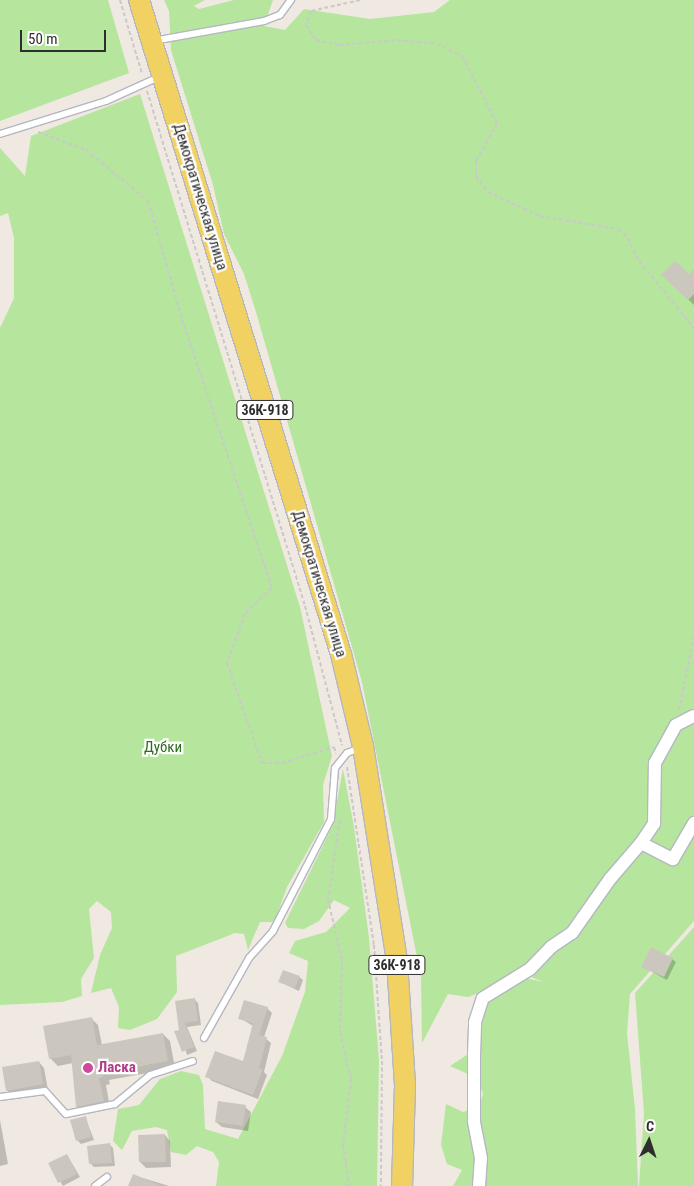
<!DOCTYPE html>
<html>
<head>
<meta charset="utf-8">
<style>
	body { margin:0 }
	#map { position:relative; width:694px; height:1186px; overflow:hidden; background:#efe9e1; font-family:"Roboto Condensed",sans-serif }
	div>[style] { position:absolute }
	.green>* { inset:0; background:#b6e59e }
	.shadow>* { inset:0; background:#0003 }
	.building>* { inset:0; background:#cbc7bf }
	.path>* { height:2px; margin-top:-1px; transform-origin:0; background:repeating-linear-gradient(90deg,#c9c9c9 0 4px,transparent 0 6.5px) }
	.roads { filter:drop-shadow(1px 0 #b4b7c1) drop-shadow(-1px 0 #b4b7c1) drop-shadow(0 1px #b4b7c1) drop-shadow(0 -1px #b4b7c1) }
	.lane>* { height:6px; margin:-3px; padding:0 3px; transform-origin:3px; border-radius:3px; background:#fff }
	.street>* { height:12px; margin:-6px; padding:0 6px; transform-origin:6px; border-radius:6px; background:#fff }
	.primary>* { height:20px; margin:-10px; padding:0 10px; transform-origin:10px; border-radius:10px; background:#f2d163 }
	.dots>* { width:14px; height:14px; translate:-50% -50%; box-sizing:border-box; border:2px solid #fff; border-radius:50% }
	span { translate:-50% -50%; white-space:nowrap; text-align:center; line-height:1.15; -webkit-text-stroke:4.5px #fff; paint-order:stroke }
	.shield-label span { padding:1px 4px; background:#fff; border:1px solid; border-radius:4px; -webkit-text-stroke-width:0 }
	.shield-label { font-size:14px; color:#2e2e2e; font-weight:700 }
	.street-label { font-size:15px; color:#2e2e2e }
	.park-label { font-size:15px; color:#2c6e1b }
	.hotel-label { font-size:15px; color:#b23c85; font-weight:700 }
	.left { translate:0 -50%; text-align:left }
	.north { position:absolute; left:624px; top:1116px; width:50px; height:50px; -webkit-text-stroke:4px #fff; paint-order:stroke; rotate:4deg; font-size:14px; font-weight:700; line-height:20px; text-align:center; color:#2e2e2e }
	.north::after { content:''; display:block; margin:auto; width:18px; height:22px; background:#2e2e2e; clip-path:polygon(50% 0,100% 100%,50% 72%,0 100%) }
	.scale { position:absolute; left:20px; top:30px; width:86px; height:22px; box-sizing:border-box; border:2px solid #2e2e2e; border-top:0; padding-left:6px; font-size:15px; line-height:18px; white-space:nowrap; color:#2e2e2e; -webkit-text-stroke:4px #fff; paint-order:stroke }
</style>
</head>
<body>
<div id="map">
	<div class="green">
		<i style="clip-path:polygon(0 0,108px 0,129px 73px,0 121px)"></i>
		<i style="clip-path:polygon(164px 0,205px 0,194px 6px,199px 9px,234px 0,273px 0,264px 26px,285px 30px,304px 9px,370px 19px,434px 12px,450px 0,694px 0,694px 921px,630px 994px,627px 1033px,635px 1109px,638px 1186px,486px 1186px,486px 1179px,480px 1186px,453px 1186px,462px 1170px,447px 1164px,441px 1145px,446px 1104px,463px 1112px,479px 1107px,483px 1094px,477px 1078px,450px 1066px,479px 1047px,477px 1015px,494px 993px,521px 977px,543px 982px,531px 977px,552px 952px,495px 987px,468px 997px,448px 994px,422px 1043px,421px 977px,362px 682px,256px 312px,244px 274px,224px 234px,213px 185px,171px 50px,169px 11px)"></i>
		<i style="clip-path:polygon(140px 94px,300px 607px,332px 756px,323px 785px,324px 822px,287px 887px,276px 918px,272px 922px,260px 922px,248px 950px,244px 934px,235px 933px,176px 956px,177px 992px,157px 1019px,130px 1030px,118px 1028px,119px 1007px,111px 988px,91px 993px,100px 955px,112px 928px,111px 912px,97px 901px,89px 909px,94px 958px,81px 979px,82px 996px,62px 1002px,0 1005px,0 328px,14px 298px,14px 238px,8px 213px,0 216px,0 148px,25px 176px,31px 136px)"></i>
		<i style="clip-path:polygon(343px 769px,354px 827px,369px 938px,379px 1060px,377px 1186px,216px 1186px,219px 1162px,213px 1152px,197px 1146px,186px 1155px,171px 1152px,167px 1130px,156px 1127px,132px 1131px,122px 1150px,113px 1141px,118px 1109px,139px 1105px,160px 1079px,181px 1071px,199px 1075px,203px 1085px,205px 1129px,238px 1139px,282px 1056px,305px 992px,308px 961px,289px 953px,295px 941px,326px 932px,350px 908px,334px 900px,319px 921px,304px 929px,288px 928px,285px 923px,332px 827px)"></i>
		<i style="clip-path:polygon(694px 927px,694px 1186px,639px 1186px,644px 1113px,635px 993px)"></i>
	</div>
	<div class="shadow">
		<i style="clip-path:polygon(694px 270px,694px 305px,663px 275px,689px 276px)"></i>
		<i style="clip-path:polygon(672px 959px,676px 962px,667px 980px,643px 967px)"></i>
		<i style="clip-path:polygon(299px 977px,303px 980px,299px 991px,280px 982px)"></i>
		<i style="clip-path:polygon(194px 999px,198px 1003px,201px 1025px,187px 1027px,197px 1051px,187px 1055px,180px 1031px)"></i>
		<i style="clip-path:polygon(267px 1008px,272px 1013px,264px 1037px,271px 1043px,264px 1072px,267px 1075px,258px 1099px,212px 1081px,207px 1076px,244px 1063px,253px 1026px,240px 1018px)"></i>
		<i style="clip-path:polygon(91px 1018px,98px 1025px,102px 1045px,163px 1034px,170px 1041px,175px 1068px,109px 1080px,110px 1084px,106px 1085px,110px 1108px,85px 1113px,77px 1106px,73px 1063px,58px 1066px,51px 1059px,44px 1027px)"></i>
		<i style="clip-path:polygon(39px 1062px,44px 1068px,48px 1090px,13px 1096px,7px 1090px)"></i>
		<i style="clip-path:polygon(245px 1107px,251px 1112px,248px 1131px,222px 1127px,216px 1122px)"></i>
		<i style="clip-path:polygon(85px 1117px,94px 1140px,81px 1144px,77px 1140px)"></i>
		<i style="clip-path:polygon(0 1120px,8px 1164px,0 1166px)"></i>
		<i style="clip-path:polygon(165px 1135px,170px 1141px,171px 1167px,146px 1168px,140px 1162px)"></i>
		<i style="clip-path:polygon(109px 1144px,113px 1148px,115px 1166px,94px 1167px,90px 1163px)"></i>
		<i style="clip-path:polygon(67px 1155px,80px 1177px,63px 1186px,50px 1164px)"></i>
		<i style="clip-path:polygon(133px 1175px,169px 1186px,129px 1186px)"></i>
	</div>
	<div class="building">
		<i style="clip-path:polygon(675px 261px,689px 274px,694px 269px,694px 294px,688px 300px,661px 275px)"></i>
		<i style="clip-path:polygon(651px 947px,673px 958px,664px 977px,641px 967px)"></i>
		<i style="clip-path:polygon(283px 970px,300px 976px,295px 988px,278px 982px)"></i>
		<i style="clip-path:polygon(195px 998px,198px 1021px,185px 1023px,194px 1047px,182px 1052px,174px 1031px,179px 1030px,175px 1001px)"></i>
		<i style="clip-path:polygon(244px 1000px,268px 1007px,259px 1035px,267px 1037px,259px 1068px,263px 1069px,253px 1095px,205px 1077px,215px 1051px,243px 1061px,253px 1023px,238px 1019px)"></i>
		<i style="clip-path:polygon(92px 1017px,97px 1045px,163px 1033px,168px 1061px,103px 1073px,103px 1077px,99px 1078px,104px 1101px,76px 1107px,71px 1055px,49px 1059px,43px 1026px)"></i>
		<i style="clip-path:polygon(39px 1061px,43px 1084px,6px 1091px,2px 1067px)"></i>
		<i style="clip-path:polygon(218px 1101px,246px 1105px,243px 1126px,215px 1122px)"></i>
		<i style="clip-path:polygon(86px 1116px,91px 1137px,76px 1141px,70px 1120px)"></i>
		<i style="clip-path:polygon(165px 1134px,166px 1162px,139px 1162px,138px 1135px)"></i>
		<i style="clip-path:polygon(110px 1143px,112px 1163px,89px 1164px,87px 1146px)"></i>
		<i style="clip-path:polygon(67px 1154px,77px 1174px,58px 1183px,48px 1163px)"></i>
		<i style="clip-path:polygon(133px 1174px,162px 1186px,128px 1186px)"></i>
	</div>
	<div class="path">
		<i style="left:120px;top:0;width:77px;rotate:73.4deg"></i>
		<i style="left:360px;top:0;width:50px;rotate:167.3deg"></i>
		<i style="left:311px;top:11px;width:15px;rotate:110deg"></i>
		<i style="left:306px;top:25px;width:18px;rotate:56deg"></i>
		<i style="left:316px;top:40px;width:24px;rotate:12deg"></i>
		<i style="left:339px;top:45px;width:59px;rotate:-4.8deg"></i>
		<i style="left:398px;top:40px;width:39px;rotate:6deg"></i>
		<i style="left:437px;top:44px;width:28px;rotate:26deg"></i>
		<i style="left:462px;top:56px;width:76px;rotate:62.4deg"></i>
		<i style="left:497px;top:123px;width:43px;rotate:118.9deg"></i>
		<i style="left:476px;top:161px;width:15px;rotate:90deg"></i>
		<i style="left:476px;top:176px;width:20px;rotate:53deg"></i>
		<i style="left:488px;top:192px;width:57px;rotate:24.8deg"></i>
		<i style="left:540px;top:216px;width:79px;rotate:9.5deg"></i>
		<i style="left:618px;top:229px;width:13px;rotate:42deg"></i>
		<i style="left:628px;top:238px;width:25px;rotate:64deg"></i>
		<i style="left:639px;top:261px;width:87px;rotate:50.6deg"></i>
		<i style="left:147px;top:91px;width:539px;rotate:72.94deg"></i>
		<i style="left:305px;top:606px;width:144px;rotate:75.1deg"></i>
		<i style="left:38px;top:132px;width:51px;rotate:20.6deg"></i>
		<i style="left:86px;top:150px;width:80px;rotate:39.4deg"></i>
		<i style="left:148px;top:201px;width:129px;rotate:73.8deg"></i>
		<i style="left:184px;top:325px;width:277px;rotate:71.5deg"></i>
		<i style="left:272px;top:588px;width:37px;rotate:137deg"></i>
		<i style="left:245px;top:613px;width:53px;rotate:109.8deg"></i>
		<i style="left:227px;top:663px;width:106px;rotate:70.7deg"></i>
		<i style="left:262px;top:763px;width:20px"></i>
		<i style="left:282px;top:763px;width:54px;rotate:-17.1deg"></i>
		<i style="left:334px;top:747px;width:7px;rotate:74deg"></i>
		<i style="left:679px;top:710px;width:76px;rotate:-78.5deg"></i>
		<i style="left:347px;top:767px;width:180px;rotate:81.4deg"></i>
		<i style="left:374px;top:945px;width:116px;rotate:86.1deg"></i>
		<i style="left:382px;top:1061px;width:125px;rotate:90.5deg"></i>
		<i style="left:340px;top:820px;width:80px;rotate:98.6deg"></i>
		<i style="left:328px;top:899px;width:63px;rotate:77.1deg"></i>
		<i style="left:342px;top:960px;width:72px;rotate:91.6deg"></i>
		<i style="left:340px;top:1032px;width:48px;rotate:76.8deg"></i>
		<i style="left:351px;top:1079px;width:66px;rotate:96.9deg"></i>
		<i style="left:343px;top:1145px;width:41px;rotate:81.7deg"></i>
	</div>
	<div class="roads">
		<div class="lane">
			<i style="left:153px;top:41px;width:113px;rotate:-10.2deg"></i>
			<i style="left:264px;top:21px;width:17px;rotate:-21deg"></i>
			<i style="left:280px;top:15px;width:19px;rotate:-54deg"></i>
			<i style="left:0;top:134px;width:111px;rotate:-17.3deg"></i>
			<i style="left:106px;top:101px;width:58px;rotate:-24.4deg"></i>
			<i style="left:204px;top:1038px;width:92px;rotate:-60.6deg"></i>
			<i style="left:249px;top:958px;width:36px;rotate:-48deg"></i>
			<i style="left:273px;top:931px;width:126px;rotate:-62.6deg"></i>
			<i style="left:331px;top:819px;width:51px;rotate:-85.5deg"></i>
			<i style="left:335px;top:768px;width:19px;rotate:-51deg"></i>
			<i style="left:347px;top:753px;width:14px;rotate:-21deg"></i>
			<i style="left:0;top:1097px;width:45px;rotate:-7.6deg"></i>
			<i style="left:45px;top:1091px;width:31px;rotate:48deg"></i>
			<i style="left:66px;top:1114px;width:50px;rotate:-11.5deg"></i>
			<i style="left:115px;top:1104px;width:45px;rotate:-39.6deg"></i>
			<i style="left:150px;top:1075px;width:45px;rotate:-18deg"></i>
			<i style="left:95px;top:1186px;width:15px;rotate:-37deg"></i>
		</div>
		<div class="street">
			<i style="left:641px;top:843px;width:23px;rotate:-56deg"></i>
			<i style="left:654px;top:824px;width:61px;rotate:-89.1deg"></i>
			<i style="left:655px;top:763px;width:43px;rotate:-61.1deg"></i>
			<i style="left:676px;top:725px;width:20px;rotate:-27deg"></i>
			<i style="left:479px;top:1186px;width:28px;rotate:-86deg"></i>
			<i style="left:481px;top:1158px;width:38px;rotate:-101deg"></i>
			<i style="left:474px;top:1121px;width:66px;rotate:-90deg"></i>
			<i style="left:474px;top:1055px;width:33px;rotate:-88deg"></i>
			<i style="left:475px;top:1022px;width:25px;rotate:-72deg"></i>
			<i style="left:483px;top:998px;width:55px;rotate:-31.7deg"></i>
			<i style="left:530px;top:969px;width:30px;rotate:-46deg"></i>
			<i style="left:551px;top:947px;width:25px;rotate:-34deg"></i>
			<i style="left:572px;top:933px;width:66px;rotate:-54.9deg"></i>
			<i style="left:610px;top:879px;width:48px;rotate:-49.3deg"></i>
			<i style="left:641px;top:843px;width:36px;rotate:27deg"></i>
			<i style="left:673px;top:859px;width:42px;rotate:-59.7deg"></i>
		</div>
		<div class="primary">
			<i style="left:139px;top:0;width:684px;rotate:72.84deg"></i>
			<i style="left:341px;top:654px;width:95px;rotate:76.6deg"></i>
			<i style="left:363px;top:746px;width:218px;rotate:81deg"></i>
			<i style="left:397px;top:961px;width:125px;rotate:86.3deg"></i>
			<i style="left:405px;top:1086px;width:100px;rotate:91.7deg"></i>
		</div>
	</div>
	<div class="dots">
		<i style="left:88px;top:1068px;background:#d1479c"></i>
	</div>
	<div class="shield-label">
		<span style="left:265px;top:410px">36К-918</span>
		<span style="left:397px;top:965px">36К-918</span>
	</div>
	<div class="street-label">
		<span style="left:200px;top:197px;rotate:73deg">Демократическая улица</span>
		<span style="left:319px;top:584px;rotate:73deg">Демократическая улица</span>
	</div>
	<div class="park-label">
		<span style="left:163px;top:748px">Дубки</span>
	</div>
	<div class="hotel-label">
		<span class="left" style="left:98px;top:1068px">Ласка</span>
	</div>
	<div class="north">С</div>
	<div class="scale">50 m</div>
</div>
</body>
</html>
